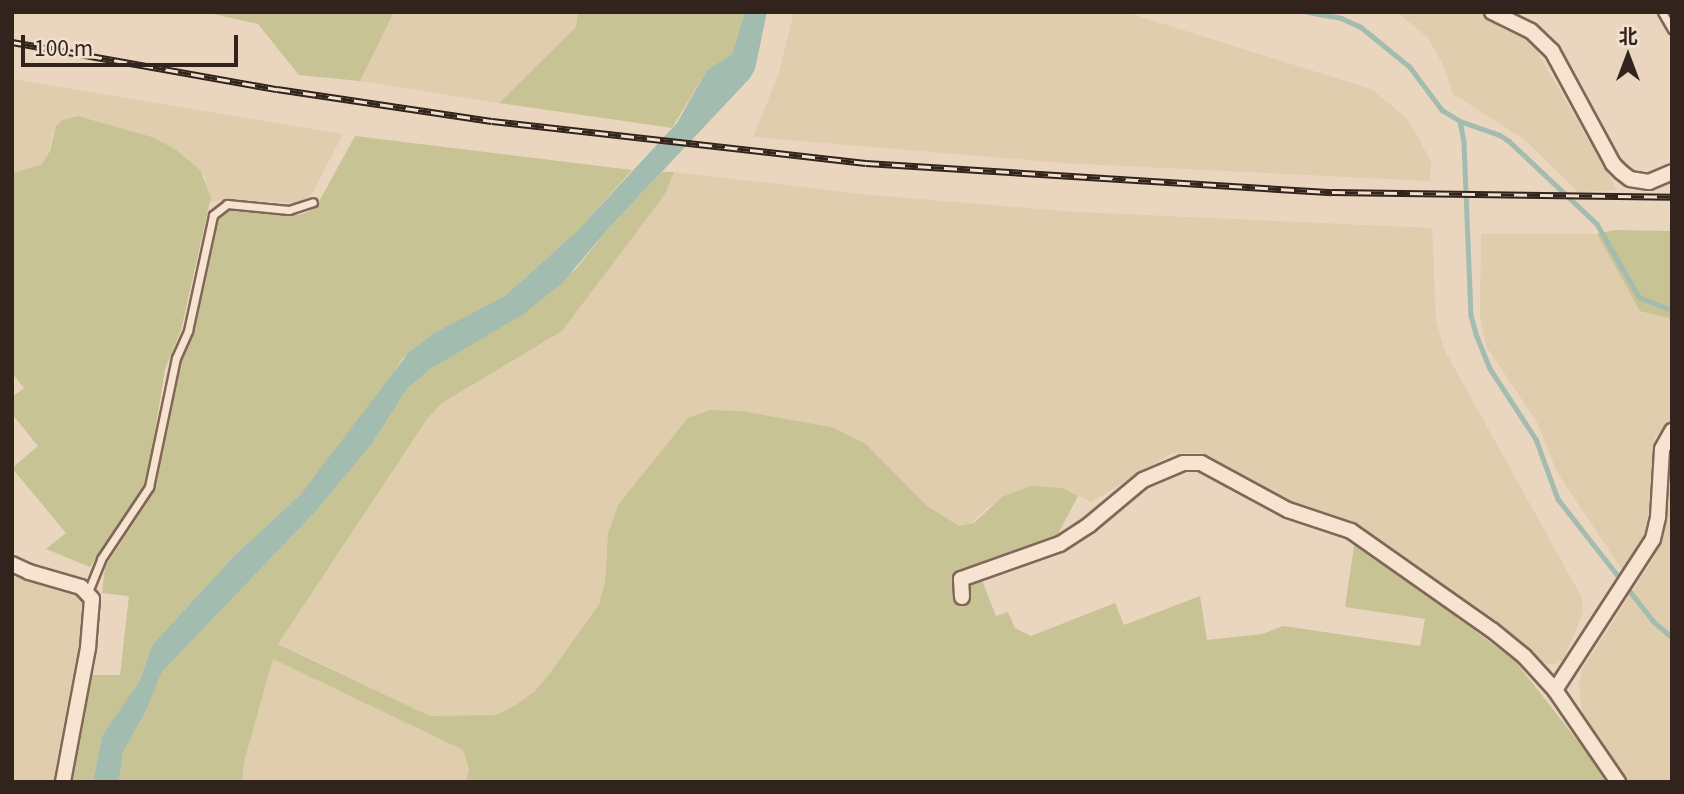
<!DOCTYPE html>
<html>
<head>
<meta charset="utf-8">
<style>
	body { margin:0 }
	#map { position:relative; width:1684px; height:794px; overflow:hidden; background:#ead5bf; font-family:Georgia,"Noto Sans SC",serif }
	div>[style] { position:absolute }
	.farmland>* { inset:0; background:#dfcdad }
	.green>* { inset:0; background:#c7c394 }
	.water>* { inset:0; background:#a2bcaf }
	.stream>* { height:4.5px; margin:-2.25px; padding:0 2.25px; transform-origin:2.25px; border-radius:2.25px; background:#a2bcaf }
	.roads { filter:drop-shadow(2px 0 #826759) drop-shadow(-2px 0 #826759) drop-shadow(0 2px #826759) drop-shadow(0 -2px #826759) }
	.lane>* { height:7px; margin:-3.5px; padding:0 3.5px; transform-origin:3.5px; border-radius:3.5px; background:#f6e4d1 }
	.street>* { height:14px; margin:-7px; padding:0 7px; transform-origin:7px; border-radius:7px; background:#f6e4d1 }
	.rail>* { height:7px; margin-top:-3.5px; transform-origin:0; background:repeating-linear-gradient(90deg,#f2e1ce 0 13px,#32231c 0 26px); box-sizing:border-box; border-block:2px solid #32231c }
	span { translate:-50% -50%; white-space:nowrap; text-align:center; line-height:1.15; -webkit-text-stroke:5px #f2e1ce; paint-order:stroke }
	.frame { position:absolute; inset:0; border:14px solid #32231c; pointer-events:none }
	.north { position:absolute; left:1593px; top:21px; width:70px; height:70px; -webkit-text-stroke:5px #f2e1ce; paint-order:stroke; rotate:0deg; font-size:19px; font-weight:700; line-height:28px; text-align:center; color:#32231c }
	.north::after { content:''; display:block; margin:auto; width:24px; height:32px; background:#32231c; clip-path:polygon(50% 0,100% 100%,50% 72%,0 100%) }
	.scale { position:absolute; left:21px; top:35px; width:217px; height:32px; box-sizing:border-box; border:4px solid #32231c; border-top:0; padding-left:9px; font-size:21px; line-height:24px; white-space:nowrap; color:#32231c; -webkit-text-stroke:5px #f2e1ce; paint-order:stroke }
</style>
</head>
<body>
<div id="map">
	<div class="farmland">
		<i style="clip-path:polygon(394px 12px,578px 12px,576px 27px,499px 103px,360px 81px)"></i>
		<i style="clip-path:polygon(794px 12px,1125px 12px,1371px 89px,1407px 118px,1431px 161px,1430px 181px,1063px 163px,753px 137px,778px 76px)"></i>
		<i style="clip-path:polygon(1397px 12px,1502px 12px,1503px 29px,1530px 39px,1617px 190px,1578px 192px,1524px 139px,1453px 94px,1443px 65px,1428px 38px)"></i>
		<i style="clip-path:polygon(12px 79px,25px 81px,343px 134px,313px 192px,305px 201px,296px 203px,232px 199px,210px 202px,205px 177px,175px 149px,152px 137px,78px 116px,62px 120px,53px 134px,47px 159px,41px 165px,12px 173px)"></i>
		<i style="clip-path:polygon(674px 172px,871px 195px,1076px 212px,1432px 228px,1436px 320px,1444px 349px,1582px 598px,1583px 613px,1563px 660px,1556px 664px,1544px 663px,1358px 528px,1340px 519px,1294px 506px,1202px 453px,1172px 453px,1091px 502px,1063px 488px,1031px 486px,989px 506px,967px 527px,959px 526px,926px 505px,866px 444px,831px 427px,741px 411px,710px 410px,608px 534px,605px 582px,599px 604px,550px 673px,535px 691px,517px 705px,496px 715px,430px 716px,278px 643px,427px 419px,442px 403px,556px 335px,665px 194px)"></i>
		<i style="clip-path:polygon(1481px 234px,1597px 234px,1660px 317px,1672px 319px,1672px 420px,1655px 437px,1647px 527px,1639px 551px,1625px 574px,1557px 472px,1537px 422px,1486px 346px,1480px 317px)"></i>
		<i style="clip-path:polygon(1672px 465px,1672px 782px,1627px 782px,1582px 712px,1579px 685px,1582px 670px,1653px 559px,1663px 528px)"></i>
		<i style="clip-path:polygon(12px 573px,85px 598px,74px 686px,55px 782px,12px 782px)"></i>
		<i style="clip-path:polygon(273px 659px,463px 750px,469px 770px,466px 782px,242px 782px,244px 762px)"></i>
	</div>
	<div class="green">
		<i style="clip-path:polygon(204px 12px,394px 12px,360px 81px,299px 75px,258px 24px)"></i>
		<i style="clip-path:polygon(578px 12px,745px 12px,732px 54px,707px 70px,672px 128px,499px 103px,576px 27px)"></i>
		<i style="clip-path:polygon(78px 116px,152px 137px,175px 149px,200px 170px,211px 197px,181px 330px,165px 369px,147px 481px,90px 567px,46px 549px,66px 533px,12px 468px,38px 446px,12px 414px,12px 397px,24px 388px,12px 373px,12px 173px,41px 165px,50px 151px,56px 126px,62px 120px)"></i>
		<i style="clip-path:polygon(355px 136px,632px 170px,577px 231px,506px 295px,434px 333px,402px 359px,375px 401px,301px 494px,235px 555px,152px 645px,140px 680px,102px 736px,93px 782px,69px 782px,91px 675px,120px 675px,129px 596px,102px 593px,105px 567px,145px 506px,156px 479px,173px 383px,190px 338px,216px 223px,222px 212px,233px 206px,299px 215px,308px 212px,316px 207px)"></i>
		<i style="clip-path:polygon(662px 172px,674px 172px,665px 194px,562px 331px,442px 403px,427px 419px,278px 644px,430px 716px,496px 715px,516px 705px,535px 691px,550px 673px,599px 604px,605px 582px,608px 534px,618px 505px,688px 418px,710px 410px,741px 411px,831px 427px,866px 444px,926px 505px,959px 526px,974px 523px,1002px 497px,1031px 486px,1063px 488px,1078px 496px,1057px 536px,976px 565px,996px 616px,1008px 612px,1015px 628px,1031px 636px,1115px 603px,1124px 625px,1200px 596px,1207px 640px,1262px 634px,1283px 626px,1420px 646px,1425px 619px,1345px 607px,1355px 540px,1515px 661px,1610px 782px,466px 782px,469px 770px,463px 750px,273px 659px,244px 762px,242px 782px,119px 782px,123px 752px,146px 711px,162px 672px,315px 512px,371px 445px,407px 389px,430px 369px,576px 269px,608px 229px)"></i>
		<i style="clip-path:polygon(1615px 230px,1672px 231px,1672px 319px,1640px 311px,1597px 234px)"></i>
	</div>
	<div class="water">
		<i style="clip-path:polygon(745px 12px,767px 12px,755px 69px,750px 78px,608px 229px,562px 283px,522px 315px,430px 369px,407px 389px,371px 445px,315px 512px,162px 672px,146px 711px,123px 752px,119px 782px,93px 782px,102px 736px,140px 680px,152px 645px,235px 555px,301px 494px,409px 352px,434px 333px,506px 295px,577px 231px,677px 123px,707px 70px,732px 54px)"></i>
	</div>
	<div class="stream">
		<i style="left:1308px;top:12px;width:34px;rotate:10deg"></i>
		<i style="left:1341px;top:18px;width:22px;rotate:24deg"></i>
		<i style="left:1361px;top:27px;width:63px;rotate:39.2deg"></i>
		<i style="left:1410px;top:67px;width:54px;rotate:53.3deg"></i>
		<i style="left:1442px;top:110px;width:21px;rotate:31deg"></i>
		<i style="left:1460px;top:121px;width:42px;rotate:19.3deg"></i>
		<i style="left:1500px;top:135px;width:11px;rotate:34deg"></i>
		<i style="left:1509px;top:141px;width:121px;rotate:43.3deg"></i>
		<i style="left:1597px;top:224px;width:84px;rotate:60.1deg"></i>
		<i style="left:1639px;top:297px;width:35px;rotate:22deg"></i>
		<i style="left:1460px;top:121px;width:21px;rotate:79deg"></i>
		<i style="left:1464px;top:142px;width:173px;rotate:87.7deg"></i>
		<i style="left:1471px;top:315px;width:20px;rotate:75deg"></i>
		<i style="left:1476px;top:334px;width:35px;rotate:68deg"></i>
		<i style="left:1489px;top:367px;width:86px;rotate:56.9deg"></i>
		<i style="left:1536px;top:439px;width:64px;rotate:69.9deg"></i>
		<i style="left:1558px;top:499px;width:156px;rotate:52deg"></i>
		<i style="left:1654px;top:622px;width:23px;rotate:40deg"></i>
	</div>
	<div class="roads">
		<div class="lane">
			<i style="left:1662px;top:12px;width:20px;rotate:60deg"></i>
			<i style="left:88px;top:592px;width:35px;rotate:-68deg"></i>
			<i style="left:101px;top:559px;width:87px;rotate:-56.3deg"></i>
			<i style="left:149px;top:487px;width:132px;rotate:-78.2deg"></i>
			<i style="left:176px;top:358px;width:30px;rotate:-66deg"></i>
			<i style="left:188px;top:331px;width:119px;rotate:-77.8deg"></i>
			<i style="left:213px;top:215px;width:18px;rotate:-38deg"></i>
			<i style="left:227px;top:204px;width:62px;rotate:5.5deg"></i>
			<i style="left:289px;top:210px;width:25px;rotate:-18deg"></i>
		</div>
		<div class="street">
			<i style="left:1492px;top:12px;width:43px;rotate:26deg"></i>
			<i style="left:1531px;top:31px;width:29px;rotate:44deg"></i>
			<i style="left:1552px;top:51px;width:128px;rotate:61.6deg"></i>
			<i style="left:1613px;top:164px;width:11px;rotate:45deg"></i>
			<i style="left:1621px;top:172px;width:11px;rotate:38deg"></i>
			<i style="left:1630px;top:179px;width:19px;rotate:9deg"></i>
			<i style="left:1649px;top:182px;width:25px;rotate:-23deg"></i>
			<i style="left:12px;top:564px;width:19px;rotate:25deg"></i>
			<i style="left:29px;top:572px;width:54px;rotate:16.1deg"></i>
			<i style="left:81px;top:587px;width:16px;rotate:47deg"></i>
			<i style="left:92px;top:599px;width:49px;rotate:94.7deg"></i>
			<i style="left:88px;top:648px;width:136px;rotate:100.6deg"></i>
			<i style="left:962px;top:597px;width:18px;rotate:-93deg"></i>
			<i style="left:961px;top:579px;width:105px;rotate:-19.5deg"></i>
			<i style="left:1060px;top:544px;width:35px;rotate:-33deg"></i>
			<i style="left:1089px;top:525px;width:70px;rotate:-39.8deg"></i>
			<i style="left:1143px;top:480px;width:43px;rotate:-23deg"></i>
			<i style="left:1183px;top:463px;width:18px"></i>
			<i style="left:1201px;top:463px;width:99px;rotate:28.4deg"></i>
			<i style="left:1288px;top:510px;width:66px;rotate:18.4deg"></i>
			<i style="left:1351px;top:531px;width:172px;rotate:35.1deg"></i>
			<i style="left:1492px;top:630px;width:41px;rotate:39.1deg"></i>
			<i style="left:1524px;top:656px;width:46px;rotate:47.6deg"></i>
			<i style="left:1555px;top:690px;width:112px;rotate:55.6deg"></i>
			<i style="left:1555px;top:690px;width:180px;rotate:-57deg"></i>
			<i style="left:1653px;top:539px;width:23px;rotate:-77deg"></i>
			<i style="left:1658px;top:517px;width:68px;rotate:-86.6deg"></i>
			<i style="left:1662px;top:449px;width:21px;rotate:-61deg"></i>
		</div>
	</div>
	<div class="rail">
		<i style="left:12px;top:42px;width:269px;rotate:10.1deg"></i>
		<i style="left:277px;top:89px;width:217px;rotate:8.5deg"></i>
		<i style="left:492px;top:121px;width:376px;rotate:6.4deg"></i>
		<i style="left:866px;top:163px;width:467px;rotate:3.6deg"></i>
		<i style="left:1332px;top:192px;width:340px;rotate:0.8deg"></i>
	</div>
	<div class="frame"></div>
	<div class="north">北</div>
	<div class="scale">100 m</div>
</div>
</body>
</html>
